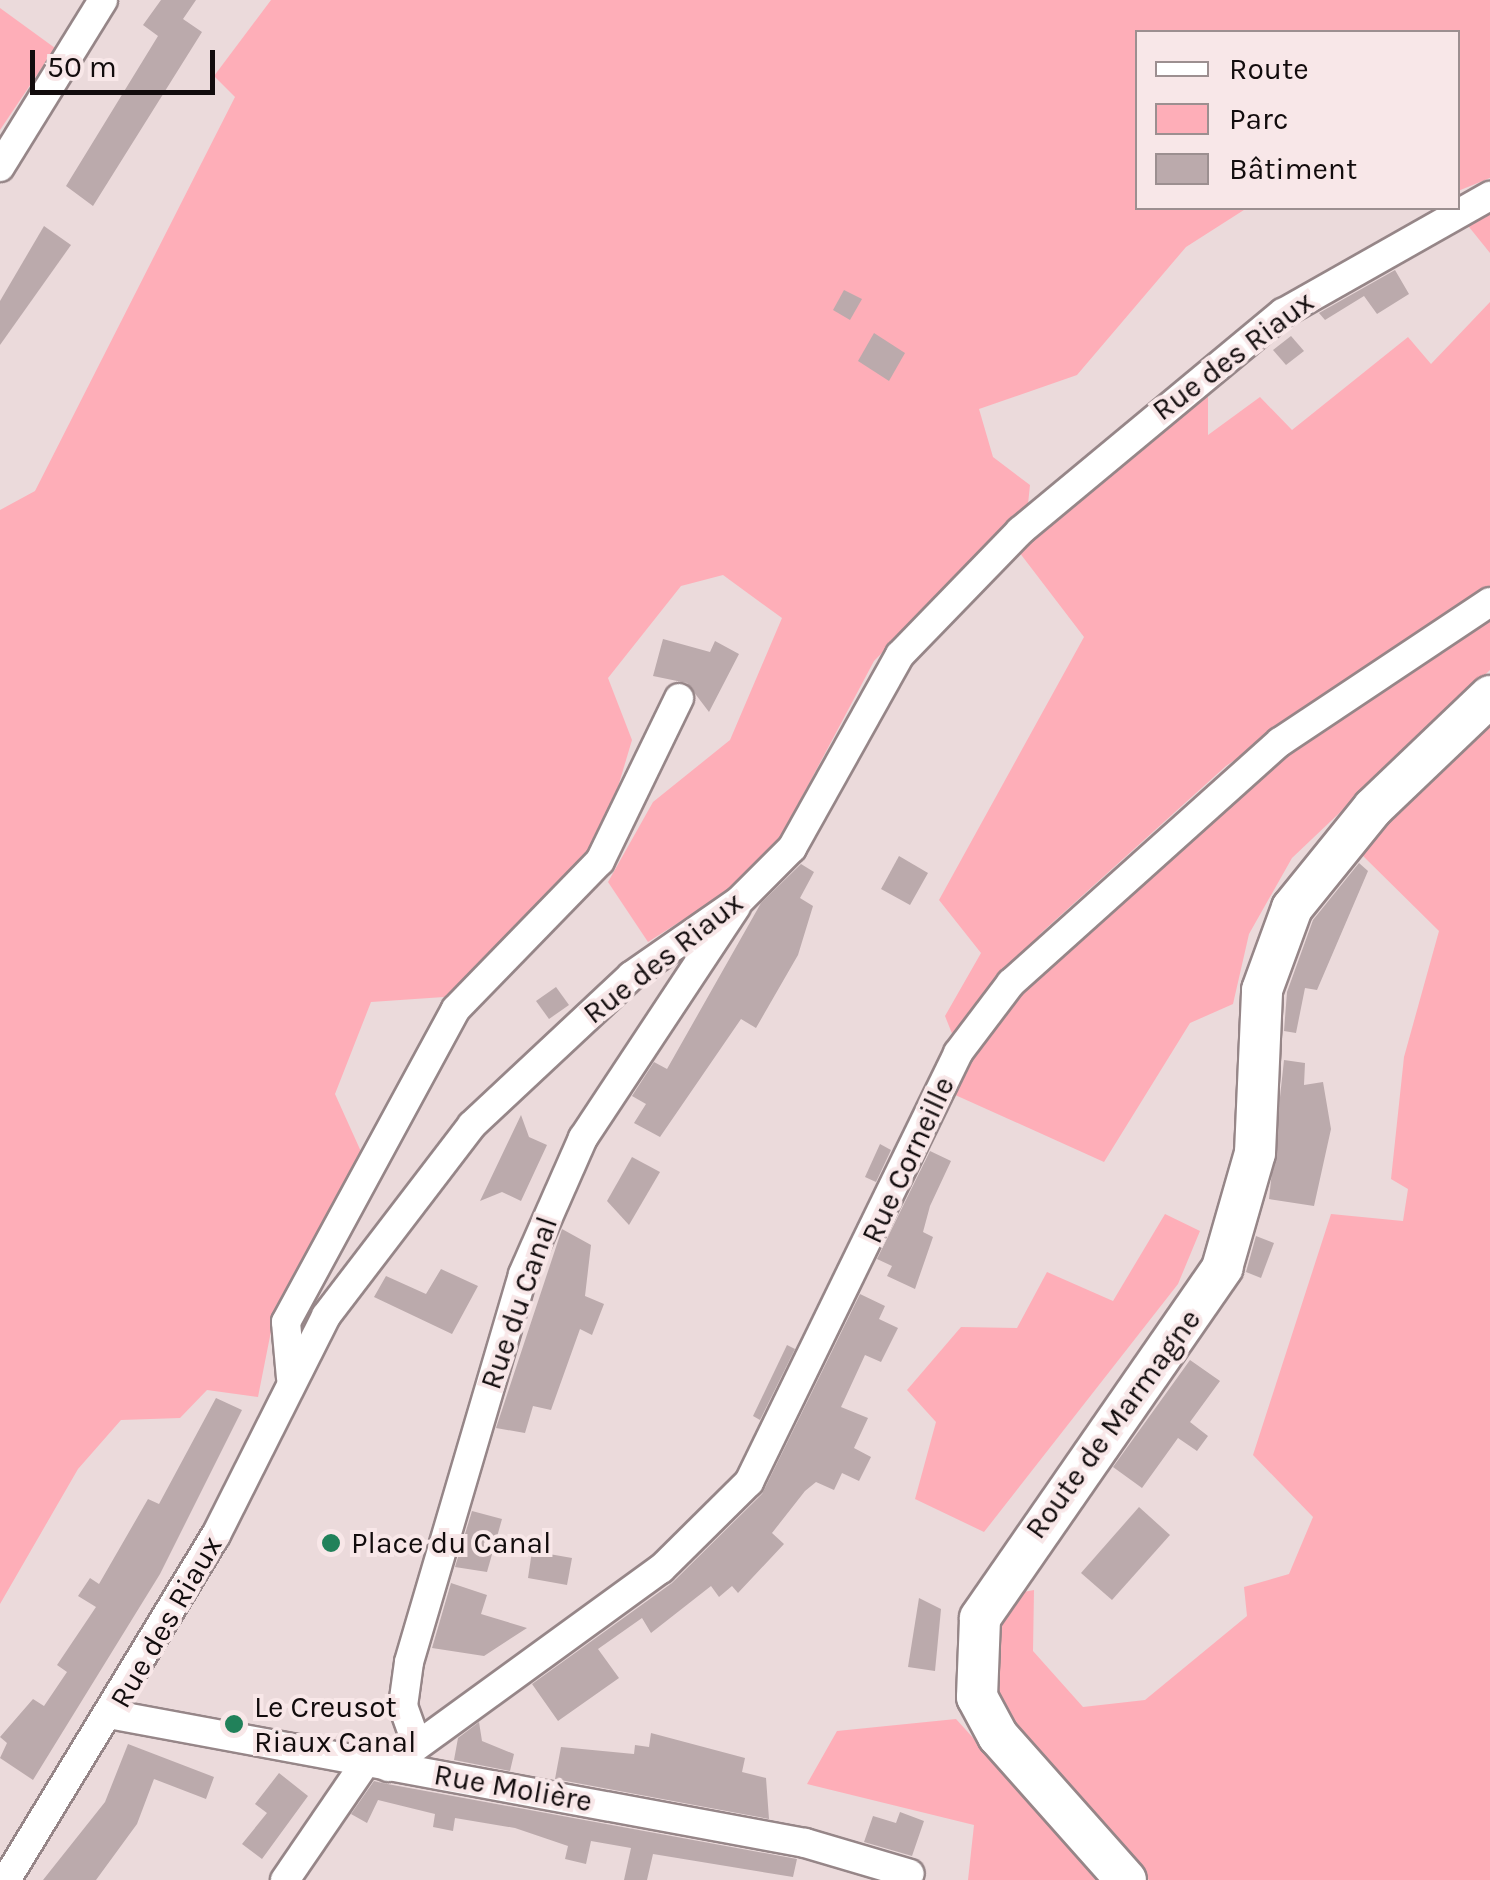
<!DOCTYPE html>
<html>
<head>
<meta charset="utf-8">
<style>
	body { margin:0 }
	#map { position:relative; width:1490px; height:1880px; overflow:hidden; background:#ebdadb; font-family:Karla,sans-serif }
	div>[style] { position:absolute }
	.green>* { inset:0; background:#feaeb8 }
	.building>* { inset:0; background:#bbaaac }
	.roads { filter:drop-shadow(2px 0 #968688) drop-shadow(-2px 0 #968688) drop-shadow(0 2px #968688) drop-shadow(0 -2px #968688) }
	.street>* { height:28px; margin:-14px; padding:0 14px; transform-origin:14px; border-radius:14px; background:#fff }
	.secondary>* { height:40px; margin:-20px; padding:0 20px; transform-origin:20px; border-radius:20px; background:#fff }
	.dots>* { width:28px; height:28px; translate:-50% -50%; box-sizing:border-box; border:5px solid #f8e7e8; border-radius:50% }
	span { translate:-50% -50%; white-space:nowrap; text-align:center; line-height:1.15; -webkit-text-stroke:8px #f8e7e8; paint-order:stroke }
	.street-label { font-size:30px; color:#120c0d }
	.poi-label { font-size:30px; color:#120c0d }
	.left { translate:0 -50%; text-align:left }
	.legend { position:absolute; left:1135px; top:30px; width:325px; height:180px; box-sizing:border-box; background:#f8e7e8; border:2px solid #9c8f90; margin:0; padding:12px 18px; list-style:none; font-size:30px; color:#120c0d }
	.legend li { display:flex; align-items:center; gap:20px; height:50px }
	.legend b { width:50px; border:2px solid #9c8f90 }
	.scale { position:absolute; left:30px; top:50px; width:185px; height:45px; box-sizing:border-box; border:5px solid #120c0d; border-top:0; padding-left:12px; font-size:30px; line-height:35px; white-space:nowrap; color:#120c0d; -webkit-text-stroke:8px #f8e7e8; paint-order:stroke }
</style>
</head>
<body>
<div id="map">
	<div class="green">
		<i style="clip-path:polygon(271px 0,1490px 0,1490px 178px,1458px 191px,1458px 32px,1138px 32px,1138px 208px,1247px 208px,1186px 247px,1077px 375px,979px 409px,993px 457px,1030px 485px,1028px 504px,874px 661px,779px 840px,733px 888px,648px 942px,608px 882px,653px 802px,730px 740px,782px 618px,723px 575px,681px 586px,608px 678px,632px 740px,598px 854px,484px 973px,444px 997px,371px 1002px,335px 1094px,363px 1156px,276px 1306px,258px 1397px,207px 1390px,180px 1418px,121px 1420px,78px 1469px,0 1604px,0 510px,35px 491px,235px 97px,214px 76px)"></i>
		<i style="clip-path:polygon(0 8px,55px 48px,0 130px)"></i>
		<i style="clip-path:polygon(1490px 210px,1490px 253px,1465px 222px)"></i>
		<i style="clip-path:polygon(1490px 302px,1490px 586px,1226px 766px,1041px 933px,955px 1041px,945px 1016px,981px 953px,939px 900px,1084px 637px,1016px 548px,1208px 387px,1208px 435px,1260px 397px,1292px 430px,1408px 337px,1431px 364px)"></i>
		<i style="clip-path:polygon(1490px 612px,1490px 670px,1292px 858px,1249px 934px,1233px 1004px,1190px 1023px,1104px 1162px,953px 1094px,965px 1059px,1054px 955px,1286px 745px)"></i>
		<i style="clip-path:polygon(1490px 722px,1490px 1880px,1149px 1880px,1000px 1704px,986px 1672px,995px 1633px,1018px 1593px,1034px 1590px,1033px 1651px,1083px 1707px,1145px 1700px,1247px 1616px,1244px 1587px,1289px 1574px,1313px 1517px,1253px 1455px,1331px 1214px,1403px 1221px,1408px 1189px,1391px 1179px,1404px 1057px,1439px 931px,1359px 852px)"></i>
		<i style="clip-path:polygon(1165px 1214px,1200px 1231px,1178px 1284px,984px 1532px,915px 1499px,936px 1422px,907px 1390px,961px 1327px,1017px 1328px,1047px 1272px,1113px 1301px)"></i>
		<i style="clip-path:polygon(956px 1719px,1102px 1880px,968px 1880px,974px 1825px,807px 1784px,837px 1731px)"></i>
	</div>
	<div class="building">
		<i style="clip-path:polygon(161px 0,196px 0,183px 19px,202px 32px,93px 206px,66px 186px,158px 36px,143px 25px)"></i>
		<i style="clip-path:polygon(44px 226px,71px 245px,0 345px,0 301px)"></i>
		<i style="clip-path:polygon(1395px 270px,1409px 294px,1377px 314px,1364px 296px,1325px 320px,1319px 313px)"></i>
		<i style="clip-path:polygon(844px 290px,862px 299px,850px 320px,833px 310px)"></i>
		<i style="clip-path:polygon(874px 333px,905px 353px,889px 381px,858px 361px)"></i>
		<i style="clip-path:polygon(1291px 336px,1304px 351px,1286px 365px,1273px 350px)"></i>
		<i style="clip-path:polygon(663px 639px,710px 652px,715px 641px,739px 654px,709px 712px,687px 683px,653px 676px)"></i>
		<i style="clip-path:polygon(899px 856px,928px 873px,910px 905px,881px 889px)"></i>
		<i style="clip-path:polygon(1359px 863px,1368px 871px,1317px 990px,1305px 988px,1296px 1033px,1284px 1031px,1287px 992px,1313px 920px)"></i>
		<i style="clip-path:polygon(801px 864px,814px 872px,800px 898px,813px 906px,798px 955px,756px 1028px,741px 1019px,660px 1137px,634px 1123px,646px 1104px,632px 1096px,654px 1062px,667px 1069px,761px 903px)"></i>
		<i style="clip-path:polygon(556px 987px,569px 1005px,549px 1019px,536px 1001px)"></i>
		<i style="clip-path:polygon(1284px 1060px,1305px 1063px,1304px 1085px,1323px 1082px,1331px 1129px,1314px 1206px,1269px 1199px)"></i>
		<i style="clip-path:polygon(521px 1115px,529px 1137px,547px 1145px,521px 1201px,502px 1192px,480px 1201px)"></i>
		<i style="clip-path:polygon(880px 1144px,891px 1150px,876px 1182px,865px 1177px)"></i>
		<i style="clip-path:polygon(930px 1151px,951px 1161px,930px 1206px,923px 1232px,933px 1237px,915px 1289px,887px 1276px,892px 1266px,877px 1259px)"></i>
		<i style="clip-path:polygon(632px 1157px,660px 1172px,629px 1225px,607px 1201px)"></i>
		<i style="clip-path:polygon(562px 1229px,591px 1245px,585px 1296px,604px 1304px,592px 1335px,580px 1329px,551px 1410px,533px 1406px,525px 1433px,496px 1428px)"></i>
		<i style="clip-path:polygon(1256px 1236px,1274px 1243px,1261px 1278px,1246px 1272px)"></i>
		<i style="clip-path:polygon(441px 1269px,478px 1286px,452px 1334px,374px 1297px,386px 1276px,426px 1294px)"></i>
		<i style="clip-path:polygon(860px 1294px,885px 1306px,879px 1319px,898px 1328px,881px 1362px,865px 1355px,841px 1407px,868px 1418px,854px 1448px,871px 1457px,859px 1481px,842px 1473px,834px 1490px,816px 1482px,805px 1491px,772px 1533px,784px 1544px,738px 1593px,732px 1586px,719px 1597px,711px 1586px,651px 1633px,642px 1618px,598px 1649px,619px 1678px,558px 1721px,532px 1684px,672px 1583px,762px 1494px)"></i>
		<i style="clip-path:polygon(787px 1345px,795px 1349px,760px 1420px,753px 1416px)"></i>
		<i style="clip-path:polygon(1190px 1360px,1220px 1381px,1190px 1422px,1208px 1436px,1197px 1451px,1178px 1438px,1142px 1488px,1113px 1467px)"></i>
		<i style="clip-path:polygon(216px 1398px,242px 1410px,160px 1574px,33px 1780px,0 1758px,7px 1743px,0 1737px,33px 1699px,44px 1706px,67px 1672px,57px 1665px,96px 1607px,78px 1596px,90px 1578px,99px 1584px,148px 1499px,159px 1504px)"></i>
		<i style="clip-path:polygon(1139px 1507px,1170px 1535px,1112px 1600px,1081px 1573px)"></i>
		<i style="clip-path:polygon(472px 1511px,502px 1519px,487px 1572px,455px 1567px)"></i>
		<i style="clip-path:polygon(532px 1551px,572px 1558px,567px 1585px,528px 1578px)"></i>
		<i style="clip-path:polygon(451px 1583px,487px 1595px,481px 1614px,527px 1628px,484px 1656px,432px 1648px)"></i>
		<i style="clip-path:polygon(919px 1598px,941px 1609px,935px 1671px,908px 1667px)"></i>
		<i style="clip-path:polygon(479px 1722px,482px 1741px,514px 1754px,510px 1771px,454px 1760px,458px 1738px)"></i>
		<i style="clip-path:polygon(651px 1733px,745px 1758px,742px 1772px,766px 1778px,769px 1819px,555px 1779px,561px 1747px,634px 1754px,635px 1745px,649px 1747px)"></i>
		<i style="clip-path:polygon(128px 1744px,214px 1777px,206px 1799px,154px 1779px,137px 1824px,96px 1880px,43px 1880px,105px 1802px)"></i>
		<i style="clip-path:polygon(279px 1773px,308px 1796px,262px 1859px,242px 1844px,267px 1813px,255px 1804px)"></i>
		<i style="clip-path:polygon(374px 1781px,382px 1783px,797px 1859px,793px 1877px,653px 1854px,647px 1880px,624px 1880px,631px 1848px,591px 1841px,586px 1864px,565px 1859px,568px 1846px,515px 1828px,455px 1818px,453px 1831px,433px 1827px,435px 1814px,378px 1800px,367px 1823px,351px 1814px)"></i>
		<i style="clip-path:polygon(900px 1812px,924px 1821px,912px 1856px,864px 1842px,873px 1816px,896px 1823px)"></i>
	</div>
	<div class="roads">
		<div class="street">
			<i style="left:0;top:167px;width:196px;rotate:-58.3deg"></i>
			<i style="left:291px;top:1378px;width:56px;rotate:-95.1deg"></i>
			<i style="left:286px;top:1322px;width:356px;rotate:-61.5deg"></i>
			<i style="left:456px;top:1009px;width:206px;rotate:-45.8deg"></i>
			<i style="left:600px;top:861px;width:181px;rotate:-64.1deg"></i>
			<i style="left:114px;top:1715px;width:703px;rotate:10.49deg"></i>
			<i style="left:805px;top:1843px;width:109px;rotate:16.4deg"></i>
			<i style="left:417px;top:1745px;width:41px;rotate:-109.7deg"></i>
			<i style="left:403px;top:1706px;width:44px;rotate:-82.2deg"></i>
			<i style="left:409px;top:1662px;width:404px;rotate:-73.6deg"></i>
			<i style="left:523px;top:1274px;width:149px;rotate:-66.2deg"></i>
			<i style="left:583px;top:1138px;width:277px;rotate:-56.5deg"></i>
			<i style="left:388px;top:1767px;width:337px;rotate:-36deg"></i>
			<i style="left:661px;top:1569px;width:124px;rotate:-44.7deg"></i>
			<i style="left:749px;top:1482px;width:477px;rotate:-64deg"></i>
			<i style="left:958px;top:1053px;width:88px;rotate:-52.9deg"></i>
			<i style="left:1011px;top:983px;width:361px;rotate:-41.9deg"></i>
			<i style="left:1280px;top:742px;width:252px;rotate:-33.7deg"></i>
			<i style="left:6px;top:1880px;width:404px;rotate:-58.7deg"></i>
			<i style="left:216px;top:1535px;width:245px;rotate:-63.3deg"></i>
			<i style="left:326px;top:1316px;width:240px;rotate:-52.6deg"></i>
			<i style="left:472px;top:1125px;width:218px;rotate:-43.1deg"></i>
			<i style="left:631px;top:976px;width:131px;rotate:-34.8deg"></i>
			<i style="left:739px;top:901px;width:75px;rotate:-45deg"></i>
			<i style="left:792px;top:848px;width:221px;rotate:-60.8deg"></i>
			<i style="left:900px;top:655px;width:173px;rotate:-45.9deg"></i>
			<i style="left:1020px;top:531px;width:342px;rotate:-39.7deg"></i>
			<i style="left:1283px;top:313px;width:238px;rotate:-29.5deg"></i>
			<i style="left:285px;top:1880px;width:142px;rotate:-55.6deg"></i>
		</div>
		<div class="secondary">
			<i style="left:1126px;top:1880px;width:193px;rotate:-131.6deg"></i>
			<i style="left:998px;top:1736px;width:44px;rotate:-118.3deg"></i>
			<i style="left:977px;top:1697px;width:79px;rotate:-87.8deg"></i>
			<i style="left:980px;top:1618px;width:426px;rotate:-55.3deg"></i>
			<i style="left:1222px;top:1268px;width:120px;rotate:-74deg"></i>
			<i style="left:1255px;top:1153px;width:163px;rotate:-87.5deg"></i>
			<i style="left:1262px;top:990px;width:87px;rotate:-69.9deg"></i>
			<i style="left:1292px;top:908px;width:129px;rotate:-51deg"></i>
			<i style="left:1373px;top:808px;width:162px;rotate:-43.7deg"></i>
		</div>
	</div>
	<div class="dots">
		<i style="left:331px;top:1543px;background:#21815a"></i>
		<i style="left:234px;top:1724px;background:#21815a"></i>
	</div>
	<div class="street-label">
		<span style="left:1233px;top:356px;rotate:-37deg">Rue des Riaux</span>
		<span style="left:663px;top:958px;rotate:-38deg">Rue des Riaux</span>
		<span style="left:908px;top:1160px;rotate:-65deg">Rue Corneille</span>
		<span style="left:519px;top:1303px;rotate:-71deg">Rue du Canal</span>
		<span style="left:1113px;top:1424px;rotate:-54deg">Route de Marmagne</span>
		<span style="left:166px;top:1622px;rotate:-60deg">Rue des Riaux</span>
		<span style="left:513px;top:1788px;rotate:10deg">Rue Molière</span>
	</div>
	<div class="poi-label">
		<span class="left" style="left:351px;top:1543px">Place du Canal</span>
		<span class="left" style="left:254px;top:1724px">Le Creusot<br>Riaux Canal</span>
	</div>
	<ul class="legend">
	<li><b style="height:12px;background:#fff"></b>Route</li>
	<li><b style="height:28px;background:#feaeb8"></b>Parc</li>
	<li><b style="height:28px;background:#bbaaac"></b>Bâtiment</li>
	</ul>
	<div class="scale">50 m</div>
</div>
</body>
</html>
